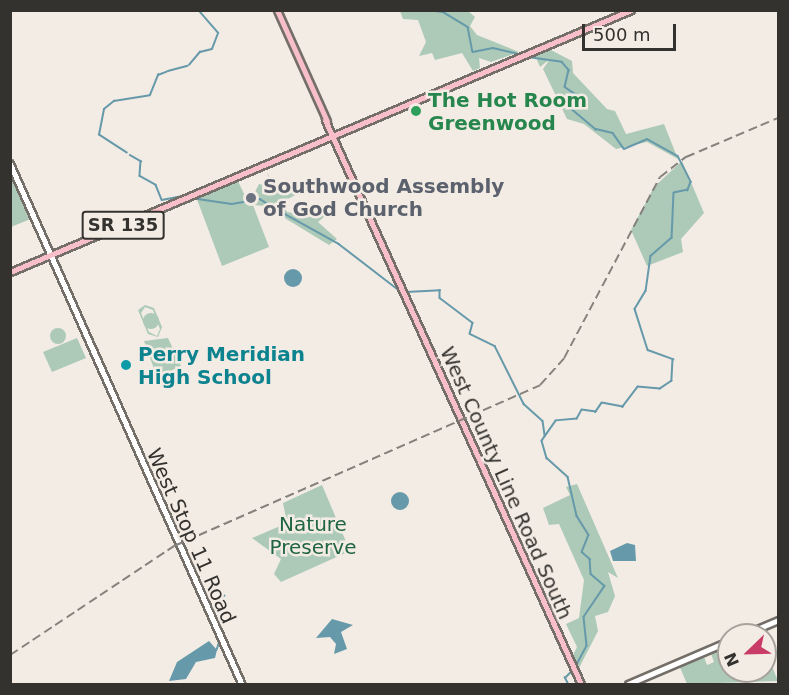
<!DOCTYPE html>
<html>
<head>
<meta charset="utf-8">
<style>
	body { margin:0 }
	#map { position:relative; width:789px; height:695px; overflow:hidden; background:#f3ece4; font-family:"DejaVu Sans",sans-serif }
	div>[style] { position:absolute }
	.green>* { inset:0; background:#accab7 }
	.round { border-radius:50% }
	.water>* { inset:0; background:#69a }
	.stream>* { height:1.5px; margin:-0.75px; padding:0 0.75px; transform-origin:0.75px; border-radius:0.75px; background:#69a }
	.roads { filter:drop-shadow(2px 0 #746e68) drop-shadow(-2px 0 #746e68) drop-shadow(0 2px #746e68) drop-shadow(0 -2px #746e68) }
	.secondary>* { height:4.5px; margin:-2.25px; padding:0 2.25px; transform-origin:2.25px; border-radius:2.25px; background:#fff }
	.primary>* { height:5px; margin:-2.5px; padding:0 2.5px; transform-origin:2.5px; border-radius:2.5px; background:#f8bfc9 }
	.rail>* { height:1.5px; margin-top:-0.75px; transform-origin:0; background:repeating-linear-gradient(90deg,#85817c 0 9px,transparent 0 13.5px) }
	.dots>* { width:16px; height:16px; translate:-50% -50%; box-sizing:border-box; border:3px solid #f3ece4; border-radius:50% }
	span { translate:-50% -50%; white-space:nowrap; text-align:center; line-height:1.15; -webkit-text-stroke:5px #f3ece4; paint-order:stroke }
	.shield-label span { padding:2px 4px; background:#f3ece4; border:2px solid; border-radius:4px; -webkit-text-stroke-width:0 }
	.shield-label { font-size:18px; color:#34322f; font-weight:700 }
	.leisure-label { font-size:20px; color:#27864d; font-weight:700 }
	.left { translate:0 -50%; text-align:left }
	.worship-label { font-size:20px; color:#5b616d; font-weight:700 }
	.culture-label { font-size:20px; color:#0d838f; font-weight:700 }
	.street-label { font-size:20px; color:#34322f }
	.park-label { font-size:20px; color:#206542 }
	.frame { position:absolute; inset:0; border:12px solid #34322f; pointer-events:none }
	.north { position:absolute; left:717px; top:623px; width:60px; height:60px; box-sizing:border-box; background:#f3ece4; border:2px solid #a7a29c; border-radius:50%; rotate:247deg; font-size:16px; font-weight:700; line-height:24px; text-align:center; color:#34322f }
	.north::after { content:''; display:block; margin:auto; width:21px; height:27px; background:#c93c68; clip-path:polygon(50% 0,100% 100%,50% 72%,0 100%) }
	.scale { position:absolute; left:582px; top:24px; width:94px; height:27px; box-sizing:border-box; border:3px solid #34322f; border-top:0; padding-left:8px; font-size:18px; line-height:21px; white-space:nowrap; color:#34322f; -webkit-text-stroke:4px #f3ece4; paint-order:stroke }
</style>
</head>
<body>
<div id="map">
	<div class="green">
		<i style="clip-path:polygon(400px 11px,468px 11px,475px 17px,470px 26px,477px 35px,519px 52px,491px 62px,479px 58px,480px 68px,473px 71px,462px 53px,435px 60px,432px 53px,419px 56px,426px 42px,418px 20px,403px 19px)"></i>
		<i style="clip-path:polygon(549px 49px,572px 61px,573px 73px,607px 109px,615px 111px,626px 134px,664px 124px,678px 159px,647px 142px,616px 149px,584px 124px,567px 119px,543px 69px,550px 59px,540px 67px,535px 55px)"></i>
		<i style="clip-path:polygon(682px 161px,704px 213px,681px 239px,683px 252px,647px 266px,631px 230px,654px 187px)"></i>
		<i style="clip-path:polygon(10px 167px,33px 218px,11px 227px,10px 227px)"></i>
		<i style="clip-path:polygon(267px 172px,276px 191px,304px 183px,307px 189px,282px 202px,287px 212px,313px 216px,320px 211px,325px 216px,318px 222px,337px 239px,329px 245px,265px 206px,253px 205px,269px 247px,222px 266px,195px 194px,236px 177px,246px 198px,253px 196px,259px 184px,271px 187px)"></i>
		<i style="clip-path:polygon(evenodd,145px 305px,154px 308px,162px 327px,158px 337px,148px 334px,138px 310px,145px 305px,145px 307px,153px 310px,160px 329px,157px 336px,149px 332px,141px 313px,145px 307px)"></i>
		<i class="round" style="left:143px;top:313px;width:16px;height:16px"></i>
		<i class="round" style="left:50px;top:328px;width:16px;height:16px"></i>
		<i style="clip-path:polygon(77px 338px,86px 358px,52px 372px,43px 352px)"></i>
		<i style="clip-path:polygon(168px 338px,181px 366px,157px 377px,144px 341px)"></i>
		<i style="clip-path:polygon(577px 484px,618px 578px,608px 572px,615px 596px,608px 612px,595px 616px,598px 631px,578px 670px,572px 657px,577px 647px,566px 624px,579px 618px,584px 580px,559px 524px,549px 525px,543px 508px,570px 495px,566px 487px)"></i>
		<i style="clip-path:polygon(322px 485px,350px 551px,281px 582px,274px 574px,281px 559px,252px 538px,287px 523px,283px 503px)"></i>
		<i style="clip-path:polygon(729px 643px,729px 671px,765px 671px,765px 649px,778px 681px,687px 684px,679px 665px,703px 654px,707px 665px,714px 662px,710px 651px)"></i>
	</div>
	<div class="water">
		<i class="round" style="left:284px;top:269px;width:18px;height:18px"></i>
		<i class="round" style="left:391px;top:492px;width:18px;height:18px"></i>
		<i style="clip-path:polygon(627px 543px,635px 545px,636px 561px,613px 561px,610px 551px)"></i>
		<i style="clip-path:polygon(332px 619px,353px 625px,341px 632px,347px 649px,334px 654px,336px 644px,330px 637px,316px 638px)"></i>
		<i style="clip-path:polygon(209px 641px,217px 650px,215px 658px,196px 662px,186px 679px,169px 681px,177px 662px)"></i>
	</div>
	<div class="stream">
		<i style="left:427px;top:10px;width:16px;rotate:7deg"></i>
		<i style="left:443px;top:12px;width:29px;rotate:31deg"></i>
		<i style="left:468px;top:27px;width:25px;rotate:79deg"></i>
		<i style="left:473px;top:52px;width:20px;rotate:-11deg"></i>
		<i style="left:493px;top:48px;width:28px;rotate:13deg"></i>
		<i style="left:528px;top:57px;width:34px;rotate:8deg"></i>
		<i style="left:562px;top:62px;width:11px;rotate:49deg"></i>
		<i style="left:569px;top:70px;width:17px;rotate:103deg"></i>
		<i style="left:565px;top:87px;width:14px;rotate:34deg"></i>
		<i style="left:577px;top:95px;width:14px;rotate:135deg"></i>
		<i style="left:567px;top:105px;width:38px;rotate:40deg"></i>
		<i style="left:596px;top:129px;width:17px;rotate:13deg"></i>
		<i style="left:613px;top:133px;width:19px;rotate:55deg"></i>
		<i style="left:624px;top:149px;width:25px;rotate:-23deg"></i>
		<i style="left:647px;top:139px;width:35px;rotate:29deg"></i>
		<i style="left:678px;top:156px;width:29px;rotate:63deg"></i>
		<i style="left:691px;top:182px;width:9px;rotate:111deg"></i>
		<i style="left:688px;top:190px;width:14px;rotate:168deg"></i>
		<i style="left:674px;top:193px;width:45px;rotate:92.5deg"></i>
		<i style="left:672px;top:238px;width:28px;rotate:139deg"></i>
		<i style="left:651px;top:256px;width:35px;rotate:98deg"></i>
		<i style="left:646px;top:291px;width:21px;rotate:121deg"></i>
		<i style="left:635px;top:309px;width:43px;rotate:72.4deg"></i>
		<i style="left:648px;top:350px;width:27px;rotate:20deg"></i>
		<i style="left:673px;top:359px;width:22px;rotate:93deg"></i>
		<i style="left:672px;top:381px;width:14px;rotate:146deg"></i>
		<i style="left:660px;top:389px;width:22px;rotate:-175deg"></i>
		<i style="left:638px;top:387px;width:25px;rotate:127deg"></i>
		<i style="left:623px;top:407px;width:21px;rotate:-169deg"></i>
		<i style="left:602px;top:403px;width:11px;rotate:124deg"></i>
		<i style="left:596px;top:412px;width:14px;rotate:-172deg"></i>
		<i style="left:582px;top:410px;width:10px;rotate:119deg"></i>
		<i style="left:577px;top:419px;width:21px;rotate:175deg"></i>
		<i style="left:556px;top:421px;width:24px;rotate:125deg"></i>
		<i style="left:542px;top:441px;width:18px;rotate:74deg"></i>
		<i style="left:547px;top:458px;width:28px;rotate:42deg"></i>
		<i style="left:568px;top:477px;width:40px;rotate:77deg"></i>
		<i style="left:577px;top:516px;width:22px;rotate:58deg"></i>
		<i style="left:589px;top:535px;width:18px;rotate:112deg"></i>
		<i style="left:582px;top:552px;width:11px;rotate:41deg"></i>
		<i style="left:590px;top:559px;width:15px;rotate:86deg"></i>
		<i style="left:591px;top:574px;width:18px;rotate:41deg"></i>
		<i style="left:605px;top:586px;width:37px;rotate:124deg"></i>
		<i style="left:584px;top:617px;width:29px;rotate:84deg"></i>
		<i style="left:587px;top:646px;width:24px;rotate:118deg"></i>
		<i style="left:189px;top:65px;width:17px;rotate:-50deg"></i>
		<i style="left:200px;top:52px;width:12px;rotate:-14deg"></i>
		<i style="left:212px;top:49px;width:17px;rotate:-69deg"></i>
		<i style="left:218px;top:33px;width:30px;rotate:-131deg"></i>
		<i style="left:168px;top:71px;width:20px;rotate:-15deg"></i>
		<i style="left:127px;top:153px;width:33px;rotate:-147deg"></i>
		<i style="left:99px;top:135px;width:26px;rotate:-79deg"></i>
		<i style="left:104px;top:109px;width:13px;rotate:-39deg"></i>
		<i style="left:114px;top:101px;width:36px;rotate:-9deg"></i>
		<i style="left:150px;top:95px;width:22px;rotate:-68deg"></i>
		<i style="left:158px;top:75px;width:9px;rotate:-21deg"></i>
		<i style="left:130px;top:155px;width:13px;rotate:29deg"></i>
		<i style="left:141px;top:161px;width:15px;rotate:94deg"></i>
		<i style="left:140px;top:176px;width:18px;rotate:29deg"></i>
		<i style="left:156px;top:185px;width:16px;rotate:68deg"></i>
		<i style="left:162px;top:200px;width:26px;rotate:-11deg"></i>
		<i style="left:191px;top:198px;width:41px;rotate:8.3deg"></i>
		<i style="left:232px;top:204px;width:28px;rotate:-10deg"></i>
		<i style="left:260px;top:199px;width:24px;rotate:33deg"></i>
		<i style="left:283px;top:213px;width:64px;rotate:29deg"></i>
		<i style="left:339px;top:244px;width:77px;rotate:37.6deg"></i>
		<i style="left:406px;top:292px;width:34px;rotate:-3deg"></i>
		<i style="left:440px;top:290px;width:8px;rotate:90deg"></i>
		<i style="left:440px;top:298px;width:41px;rotate:37.1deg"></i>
		<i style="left:473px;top:323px;width:11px;rotate:105deg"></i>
		<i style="left:470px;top:334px;width:28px;rotate:26deg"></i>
		<i style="left:495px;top:346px;width:65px;rotate:63.4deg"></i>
		<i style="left:524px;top:404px;width:25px;rotate:42deg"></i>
		<i style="left:543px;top:421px;width:15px;rotate:82deg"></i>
		<i style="left:212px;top:609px;width:18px;rotate:-47deg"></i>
		<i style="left:212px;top:622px;width:21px;rotate:67deg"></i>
		<i style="left:220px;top:641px;width:9px;rotate:108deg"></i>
		<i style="left:568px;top:684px;width:7px;rotate:-117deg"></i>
		<i style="left:565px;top:678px;width:11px;rotate:-45deg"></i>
	</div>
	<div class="roads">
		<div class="secondary">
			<i style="left:10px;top:163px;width:570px;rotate:66deg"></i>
			<i style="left:743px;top:635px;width:38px;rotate:-23deg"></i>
			<i style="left:628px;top:684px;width:110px;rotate:-23.1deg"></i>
		</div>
		<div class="primary">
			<i style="left:277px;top:10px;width:122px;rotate:65.8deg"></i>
			<i style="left:325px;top:120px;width:619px;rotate:65.59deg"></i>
			<i style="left:10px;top:272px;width:674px;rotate:-22.87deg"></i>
		</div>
	</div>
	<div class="rail">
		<i style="left:10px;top:655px;width:197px;rotate:-33.6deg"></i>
		<i style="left:174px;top:546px;width:400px;rotate:-23.7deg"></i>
		<i style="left:540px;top:385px;width:36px;rotate:-48deg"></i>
		<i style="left:564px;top:358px;width:205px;rotate:-62.1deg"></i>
		<i style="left:660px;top:177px;width:33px;rotate:-38deg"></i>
		<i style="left:686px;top:157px;width:100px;rotate:-23deg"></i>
	</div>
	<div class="dots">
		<i style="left:416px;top:111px;background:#2e9e5b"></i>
		<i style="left:251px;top:198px;background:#6b7280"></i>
		<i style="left:126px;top:365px;background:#0f9aa8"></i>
	</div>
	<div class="shield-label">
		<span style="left:123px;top:225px">SR 135</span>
	</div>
	<div class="leisure-label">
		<span class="left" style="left:428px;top:112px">The Hot Room<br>Greenwood</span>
	</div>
	<div class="worship-label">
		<span class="left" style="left:263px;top:198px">Southwood Assembly<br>of God Church</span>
	</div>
	<div class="culture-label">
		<span class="left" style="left:138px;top:366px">Perry Meridian<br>High School</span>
	</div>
	<div class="street-label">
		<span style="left:506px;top:483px;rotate:66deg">West County Line Road South</span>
		<span style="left:191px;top:536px;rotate:66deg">West Stop 11 Road</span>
	</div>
	<div class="park-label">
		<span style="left:313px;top:536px">Nature<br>Preserve</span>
	</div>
	<div class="frame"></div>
	<div class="north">N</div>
	<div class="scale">500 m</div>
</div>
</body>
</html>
